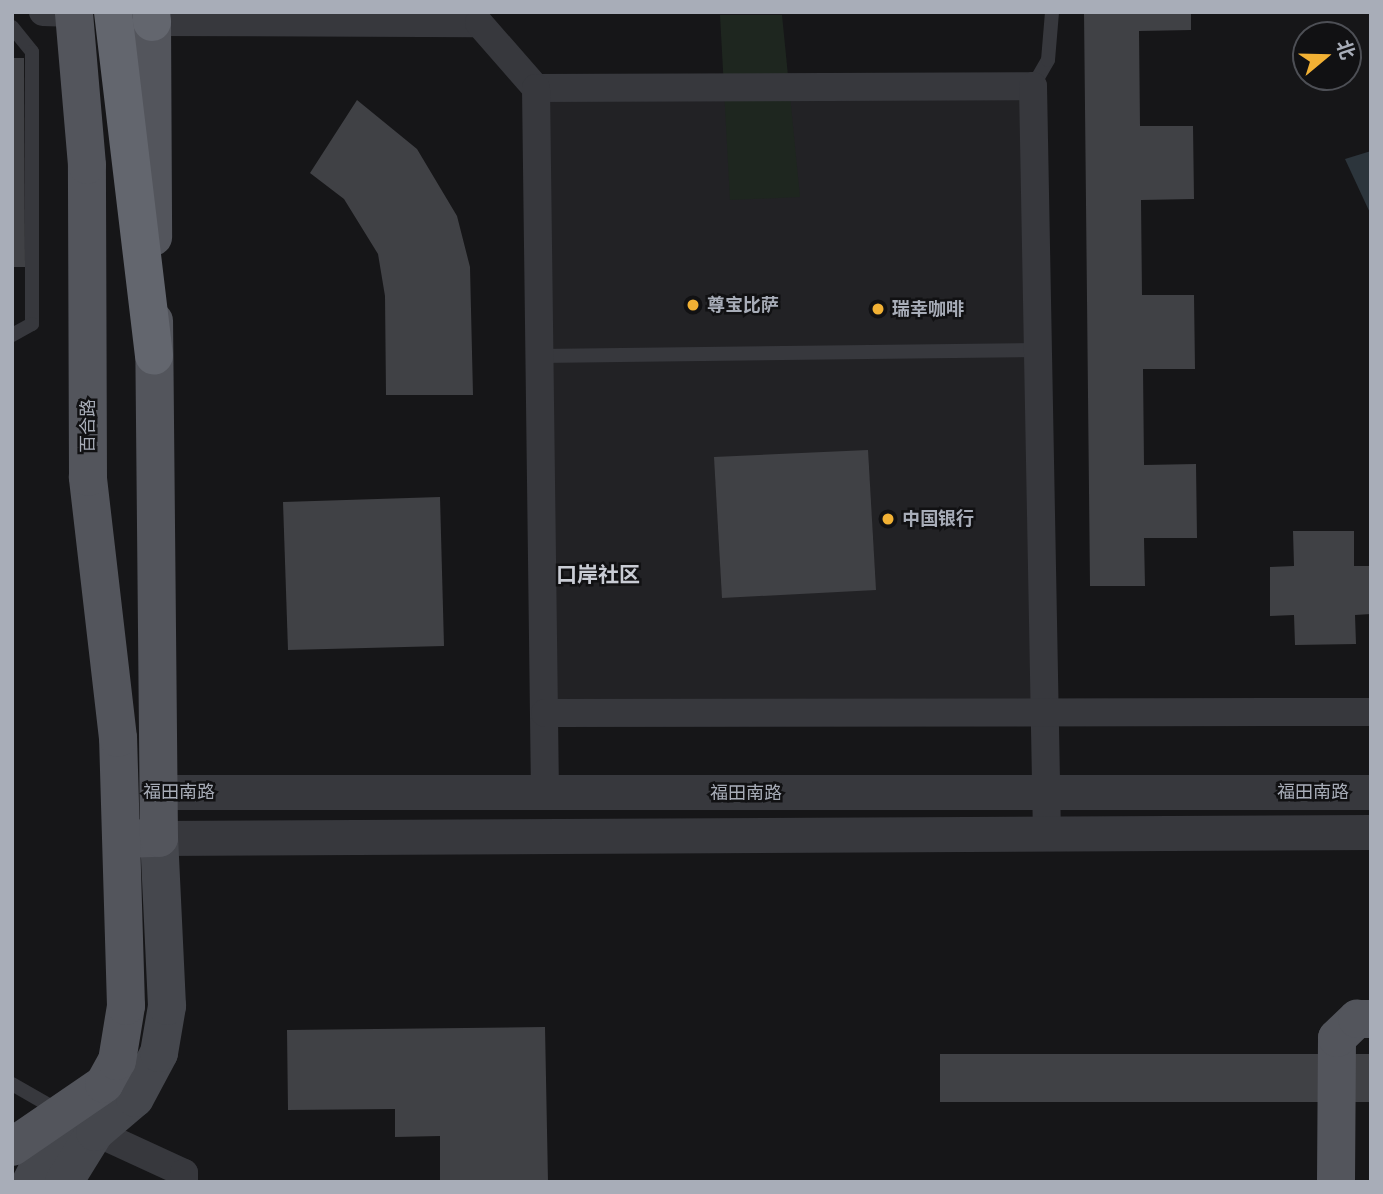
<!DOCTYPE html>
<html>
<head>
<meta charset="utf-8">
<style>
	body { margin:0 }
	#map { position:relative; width:1383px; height:1194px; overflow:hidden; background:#161618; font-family:Signika,"Noto Sans SC",sans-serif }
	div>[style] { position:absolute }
	.built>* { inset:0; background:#222225 }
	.green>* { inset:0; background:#1e261f }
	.water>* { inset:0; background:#2c353c }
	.building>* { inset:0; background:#404145 }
	.service>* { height:14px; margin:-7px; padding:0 7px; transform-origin:7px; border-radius:7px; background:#37383d }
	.minor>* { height:28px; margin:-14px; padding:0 14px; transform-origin:14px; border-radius:14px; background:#37383d }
	.tertiary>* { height:35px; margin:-17.5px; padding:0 17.5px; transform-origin:17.5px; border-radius:17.5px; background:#37383d }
	.secondary>* { height:38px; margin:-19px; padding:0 19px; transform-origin:19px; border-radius:19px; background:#45474d }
	.primary>* { height:38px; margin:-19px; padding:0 19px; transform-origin:19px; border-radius:19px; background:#53555c }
	.motorway>* { height:38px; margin:-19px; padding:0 19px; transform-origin:19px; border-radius:19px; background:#63666e }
	.dots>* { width:19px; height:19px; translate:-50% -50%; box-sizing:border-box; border:4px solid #111113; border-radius:50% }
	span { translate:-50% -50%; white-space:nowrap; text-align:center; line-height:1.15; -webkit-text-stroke:5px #111113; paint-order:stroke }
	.poi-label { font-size:18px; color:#a8adb8; font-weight:700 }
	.left { translate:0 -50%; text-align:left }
	.street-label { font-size:18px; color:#a8adb8 }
	.quarter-label { font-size:21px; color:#c9ccd4; font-weight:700 }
	.frame { position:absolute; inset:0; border:14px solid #a8adb8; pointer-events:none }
	.north { position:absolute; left:1292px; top:21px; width:70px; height:70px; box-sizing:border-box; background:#111113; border:2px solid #4d4f55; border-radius:50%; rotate:71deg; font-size:19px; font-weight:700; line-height:28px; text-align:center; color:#a8adb8 }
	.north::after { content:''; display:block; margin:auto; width:24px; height:32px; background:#f2b134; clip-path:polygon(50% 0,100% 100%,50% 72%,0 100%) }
</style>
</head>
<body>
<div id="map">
	<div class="built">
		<i style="clip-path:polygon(1033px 86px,1045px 711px,545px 713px,536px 88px)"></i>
	</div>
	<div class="green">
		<i style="clip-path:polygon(720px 15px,782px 15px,800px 197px,730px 200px)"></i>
	</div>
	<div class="water">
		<i style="clip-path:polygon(1371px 151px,1371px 215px,1345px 159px)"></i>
	</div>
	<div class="building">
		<i style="clip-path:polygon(1084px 12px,1191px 12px,1191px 30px,1139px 31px,1140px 126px,1193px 126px,1194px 199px,1141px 200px,1142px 295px,1194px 295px,1195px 369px,1143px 369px,1144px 465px,1196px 464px,1197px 538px,1144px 538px,1145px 586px,1090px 586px)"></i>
		<i style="clip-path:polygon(12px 58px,24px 58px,25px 267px,12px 267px)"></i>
		<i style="clip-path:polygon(357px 100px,417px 149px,457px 216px,470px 267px,473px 395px,386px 395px,385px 296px,378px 254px,344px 199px,310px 173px)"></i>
		<i style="clip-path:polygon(868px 450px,876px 590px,722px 598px,714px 457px)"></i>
		<i style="clip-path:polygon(440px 497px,444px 646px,288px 650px,283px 502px)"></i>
		<i style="clip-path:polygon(1293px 531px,1354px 531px,1354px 566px,1371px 566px,1371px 614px,1355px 615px,1356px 644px,1295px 645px,1294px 615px,1270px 616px,1270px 567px,1294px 566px)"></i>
		<i style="clip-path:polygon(545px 1027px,548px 1182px,440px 1182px,440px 1136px,395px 1137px,395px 1109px,288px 1110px,287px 1030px)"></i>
		<i style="clip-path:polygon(940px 1054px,1371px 1054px,1371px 1102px,940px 1102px)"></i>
	</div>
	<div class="service">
		<i style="left:12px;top:27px;width:32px;rotate:51deg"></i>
		<i style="left:32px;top:52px;width:272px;rotate:90deg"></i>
		<i style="left:32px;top:324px;width:23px;rotate:151deg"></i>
		<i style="left:1033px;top:86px;width:30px;rotate:-60deg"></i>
		<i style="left:1048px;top:60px;width:48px;rotate:-85.2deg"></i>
		<i style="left:540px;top:356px;width:498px;rotate:-0.7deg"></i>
		<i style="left:12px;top:1084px;width:54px;rotate:29.9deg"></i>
	</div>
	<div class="minor">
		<i style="left:43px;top:12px;width:31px;rotate:2deg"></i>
		<i style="left:152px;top:22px;width:327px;rotate:0.2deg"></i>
		<i style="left:479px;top:23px;width:86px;rotate:48.8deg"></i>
		<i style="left:536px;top:88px;width:497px;rotate:-0.2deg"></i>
		<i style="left:1033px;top:86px;width:747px;rotate:88.93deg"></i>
		<i style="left:536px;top:88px;width:703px;rotate:89.27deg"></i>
		<i style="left:545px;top:713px;width:826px;rotate:-0.07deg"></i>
		<i style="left:95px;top:1132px;width:98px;rotate:24.7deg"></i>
		<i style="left:184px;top:1173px;width:9px;rotate:90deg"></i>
	</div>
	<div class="tertiary">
		<i style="left:157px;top:792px;width:1214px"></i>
		<i style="left:159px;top:838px;width:1212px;rotate:-0.28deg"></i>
	</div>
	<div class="secondary">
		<i style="left:31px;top:1182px;width:75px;rotate:-63.1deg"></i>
		<i style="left:64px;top:1182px;width:59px;rotate:-58.2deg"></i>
		<i style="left:95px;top:1132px;width:52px;rotate:-40.4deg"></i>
		<i style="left:135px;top:1098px;width:51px;rotate:-61.9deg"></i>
		<i style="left:159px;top:1053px;width:48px;rotate:-80.3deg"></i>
		<i style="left:167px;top:1006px;width:168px;rotate:-92.7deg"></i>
	</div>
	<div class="primary">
		<i style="left:152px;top:22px;width:215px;rotate:89.7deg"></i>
		<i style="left:123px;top:839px;width:36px;rotate:-2deg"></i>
		<i style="left:159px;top:838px;width:517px;rotate:-90.55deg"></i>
		<i style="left:12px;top:1147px;width:112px;rotate:-34.4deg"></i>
		<i style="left:104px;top:1084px;width:26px;rotate:-61deg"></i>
		<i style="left:117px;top:1061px;width:56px;rotate:-80.7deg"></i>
		<i style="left:126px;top:1006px;width:268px;rotate:-91.7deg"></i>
		<i style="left:118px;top:738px;width:263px;rotate:-96.6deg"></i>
		<i style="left:88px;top:477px;width:312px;rotate:-90.2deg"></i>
		<i style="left:87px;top:165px;width:154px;rotate:-94.9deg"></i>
		<i style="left:1336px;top:1182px;width:144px;rotate:-89.6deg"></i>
		<i style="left:1337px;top:1038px;width:28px;rotate:-44deg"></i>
		<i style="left:1357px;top:1019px;width:14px"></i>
	</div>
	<div class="motorway">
		<i style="left:113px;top:12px;width:346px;rotate:83.2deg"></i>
		<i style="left:151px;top:12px;width:10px;rotate:84deg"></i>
	</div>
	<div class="dots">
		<i style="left:693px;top:305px;background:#f2b134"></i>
		<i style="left:878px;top:309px;background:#f2b134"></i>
		<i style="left:888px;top:519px;background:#f2b134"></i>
	</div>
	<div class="poi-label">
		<span class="left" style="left:707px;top:305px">尊宝比萨</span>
		<span class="left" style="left:892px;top:309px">瑞幸咖啡</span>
		<span class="left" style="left:902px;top:519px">中国银行</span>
	</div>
	<div class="street-label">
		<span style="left:88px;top:426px;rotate:-90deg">百合路</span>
		<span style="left:179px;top:792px">福田南路</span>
		<span style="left:1313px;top:792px">福田南路</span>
		<span style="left:746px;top:793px">福田南路</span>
	</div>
	<div class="quarter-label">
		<span style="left:598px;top:575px">口岸社区</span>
	</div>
	<div class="frame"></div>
	<div class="north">北</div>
</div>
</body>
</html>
